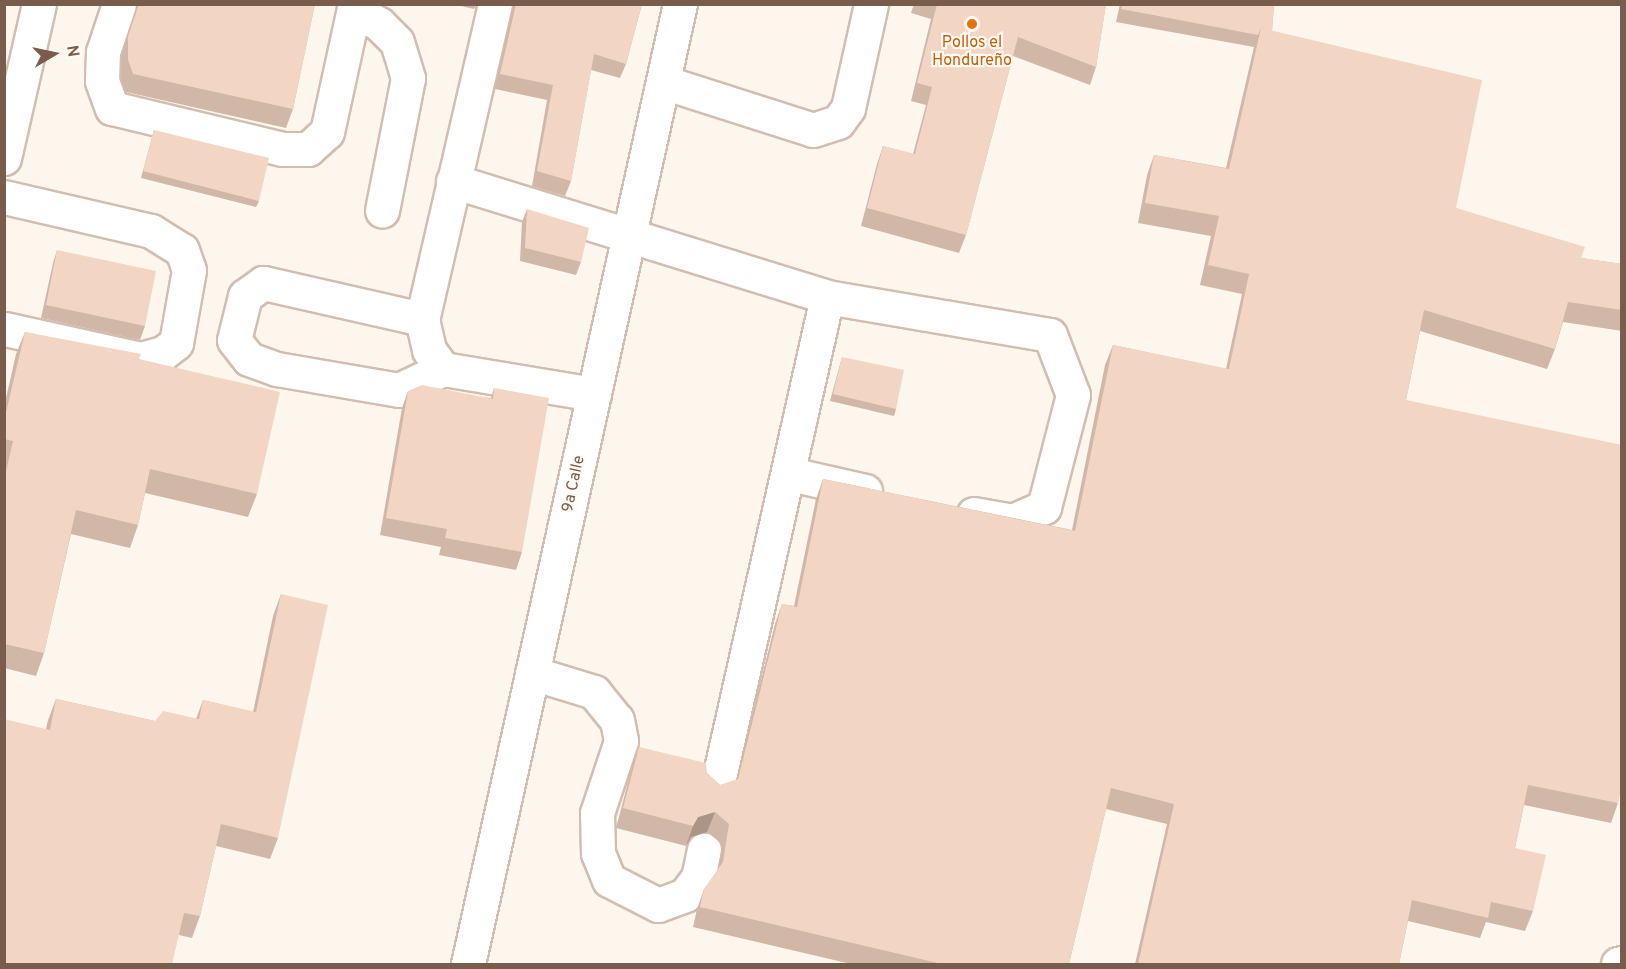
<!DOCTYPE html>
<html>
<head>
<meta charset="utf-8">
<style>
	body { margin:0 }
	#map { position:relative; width:1626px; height:969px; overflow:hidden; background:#fdf6ec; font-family:Overpass,sans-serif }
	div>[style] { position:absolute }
	.roads { filter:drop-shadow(2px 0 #d1beb0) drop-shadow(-2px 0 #d1beb0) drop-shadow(0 2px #d1beb0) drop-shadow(0 -2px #d1beb0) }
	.minor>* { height:33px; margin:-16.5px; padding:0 16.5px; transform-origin:16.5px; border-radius:16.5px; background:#fff }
	.wall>* { inset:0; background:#d1b7a8 }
	.shaded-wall>* { inset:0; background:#aa9588 }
	.building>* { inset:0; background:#f3d5c3 }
	.dots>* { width:16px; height:16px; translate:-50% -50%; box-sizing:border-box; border:3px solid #fffaf3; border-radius:50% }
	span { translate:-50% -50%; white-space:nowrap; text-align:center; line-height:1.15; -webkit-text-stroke:4.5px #fffaf3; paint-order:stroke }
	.food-label { font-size:16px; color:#c56008 }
	.street-label { font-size:16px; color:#7a5c4d }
	.frame { position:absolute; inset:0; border:6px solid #7a5c4d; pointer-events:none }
	.north { position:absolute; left:24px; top:24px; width:60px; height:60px; -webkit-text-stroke:4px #fffaf3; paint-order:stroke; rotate:81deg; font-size:16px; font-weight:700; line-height:24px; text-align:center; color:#7a5c4d }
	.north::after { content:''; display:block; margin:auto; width:21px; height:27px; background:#7a5c4d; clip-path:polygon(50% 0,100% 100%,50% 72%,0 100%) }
</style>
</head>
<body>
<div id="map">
	<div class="roads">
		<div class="minor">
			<i style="left:119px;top:4px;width:51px;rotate:108.4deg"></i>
			<i style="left:103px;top:52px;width:29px;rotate:92deg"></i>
			<i style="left:102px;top:81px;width:29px;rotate:70deg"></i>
			<i style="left:112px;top:108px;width:176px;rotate:13.5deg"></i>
			<i style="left:283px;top:149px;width:25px"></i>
			<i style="left:308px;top:149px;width:25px;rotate:-42deg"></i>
			<i style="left:327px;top:132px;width:131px;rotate:-77.7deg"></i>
			<i style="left:495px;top:4px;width:323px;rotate:103deg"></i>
			<i style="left:422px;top:319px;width:32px;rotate:77deg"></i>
			<i style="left:429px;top:350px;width:24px;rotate:54deg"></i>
			<i style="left:443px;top:369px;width:153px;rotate:9.4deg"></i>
			<i style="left:354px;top:10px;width:29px;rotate:29deg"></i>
			<i style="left:379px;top:24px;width:25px;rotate:45deg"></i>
			<i style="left:397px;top:42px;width:38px;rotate:73deg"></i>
			<i style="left:408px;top:78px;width:135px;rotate:101.1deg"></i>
			<i style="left:663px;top:82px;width:157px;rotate:17.7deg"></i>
			<i style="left:813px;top:130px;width:26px;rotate:-18deg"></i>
			<i style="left:838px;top:122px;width:17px;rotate:-54deg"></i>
			<i style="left:848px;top:108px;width:107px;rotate:-77.5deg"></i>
			<i style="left:4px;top:158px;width:158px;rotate:-77.2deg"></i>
			<i style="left:453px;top:181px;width:392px;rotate:17.2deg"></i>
			<i style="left:827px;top:297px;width:226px;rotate:9.7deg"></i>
			<i style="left:1050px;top:335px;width:64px;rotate:69deg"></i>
			<i style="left:1073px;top:395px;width:116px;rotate:104.5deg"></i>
			<i style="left:1044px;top:507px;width:34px;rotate:156deg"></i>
			<i style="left:1013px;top:521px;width:40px;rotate:-170deg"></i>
			<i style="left:4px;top:197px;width:151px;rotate:13deg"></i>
			<i style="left:151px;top:231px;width:36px;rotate:32deg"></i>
			<i style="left:182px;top:250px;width:21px;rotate:71deg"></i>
			<i style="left:189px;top:270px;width:74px;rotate:100.1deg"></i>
			<i style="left:176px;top:343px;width:16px;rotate:142deg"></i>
			<i style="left:163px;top:353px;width:23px;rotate:165deg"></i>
			<i style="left:141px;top:359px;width:140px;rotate:-167.6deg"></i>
			<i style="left:422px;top:319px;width:163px;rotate:-167.2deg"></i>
			<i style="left:263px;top:283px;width:22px;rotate:144deg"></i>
			<i style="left:245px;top:296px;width:45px;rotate:104deg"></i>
			<i style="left:234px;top:340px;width:24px;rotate:52deg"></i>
			<i style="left:249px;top:359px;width:30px;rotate:20deg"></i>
			<i style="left:277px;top:369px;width:124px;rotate:9.8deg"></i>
			<i style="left:399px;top:390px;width:49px;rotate:-25.5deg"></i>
			<i style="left:790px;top:474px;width:77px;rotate:12.8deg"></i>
			<i style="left:532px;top:673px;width:65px;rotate:17deg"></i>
			<i style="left:594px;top:692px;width:36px;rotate:51deg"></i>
			<i style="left:617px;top:720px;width:21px;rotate:79deg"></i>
			<i style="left:621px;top:741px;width:76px;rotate:108.4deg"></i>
			<i style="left:597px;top:813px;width:40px;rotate:88.6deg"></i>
			<i style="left:598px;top:853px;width:29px;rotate:68deg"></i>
			<i style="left:609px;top:880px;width:55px;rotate:27deg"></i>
			<i style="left:658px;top:905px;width:29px;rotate:-20deg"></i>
			<i style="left:685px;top:895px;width:21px;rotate:-53deg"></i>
			<i style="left:698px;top:878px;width:29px;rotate:-78deg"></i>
			<i style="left:717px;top:787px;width:502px;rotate:-77.35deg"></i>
			<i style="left:468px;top:964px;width:983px;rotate:-77.55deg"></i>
			<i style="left:1618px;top:964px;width:4px;rotate:-14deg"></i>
		</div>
	</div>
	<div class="wall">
		<i style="clip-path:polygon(135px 4px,315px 4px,293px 109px,286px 128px,126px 92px,121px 78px,122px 55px,137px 9px)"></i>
		<i style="clip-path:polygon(452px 4px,478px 4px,474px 9px)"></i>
		<i style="clip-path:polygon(512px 4px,642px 4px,626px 64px,620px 78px,591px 70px,571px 181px,565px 196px,532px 186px,547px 100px,495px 89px,513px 8px)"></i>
		<i style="clip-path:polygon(914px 4px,1106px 4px,1096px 67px,1090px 85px,1013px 56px,966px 235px,959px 253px,861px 226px,877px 164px,883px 146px,913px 154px,926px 105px,911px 101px,931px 19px,911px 13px)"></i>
		<i style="clip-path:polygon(1120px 4px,1274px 4px,1272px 31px,1456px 208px,1581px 258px,1622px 264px,1622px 331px,1563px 322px,1555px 349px,1547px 369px,1420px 331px,1406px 400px,1618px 803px,1611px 823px,1524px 805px,1515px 848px,1533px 911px,1525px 931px,1486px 922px,1480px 938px,1408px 921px,1399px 964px,1135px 964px,1167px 824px,1106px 809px,1069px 964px,851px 964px,693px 927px,697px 909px,704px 889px,718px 870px,722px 844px,707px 832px,691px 837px,686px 846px,616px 828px,632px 767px,639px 747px,707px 773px,720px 785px,736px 780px,775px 624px,782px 604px,794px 606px,816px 499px,823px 479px,1072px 530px,1105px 365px,1113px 345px,1226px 369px,1242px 294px,1200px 285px,1211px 236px,1138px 223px,1147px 175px,1154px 155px,1226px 168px,1254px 47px,1116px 22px)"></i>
		<i style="clip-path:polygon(154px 130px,259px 201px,256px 207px,141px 178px)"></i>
		<i style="clip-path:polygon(527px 209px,581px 262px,576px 275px,520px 261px,522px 222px)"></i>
		<i style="clip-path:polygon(57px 250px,145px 326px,140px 340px,41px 318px,53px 263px)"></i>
		<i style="clip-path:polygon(25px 332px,139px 359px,257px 494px,248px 517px,145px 493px,138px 525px,130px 548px,71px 534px,44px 653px,36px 676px,4px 668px,4px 407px,16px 354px)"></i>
		<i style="clip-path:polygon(842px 357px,896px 409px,894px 416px,830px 401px)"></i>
		<i style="clip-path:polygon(494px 388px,522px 552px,516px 570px,439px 555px,441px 547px,380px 535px,402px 408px,408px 391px,491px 398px)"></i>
		<i style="clip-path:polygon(281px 594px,278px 838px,270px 859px,216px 846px,200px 916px,192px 938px,179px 935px,46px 729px,48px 720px,56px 699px,155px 721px,196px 719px,203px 700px,253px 712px,273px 616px)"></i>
	</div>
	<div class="shaded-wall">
		<i style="clip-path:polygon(715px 812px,707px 832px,691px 837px,686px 846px,693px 826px,698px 817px)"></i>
	</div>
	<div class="building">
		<i style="clip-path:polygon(139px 4px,315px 4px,293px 109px,133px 74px,128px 60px,128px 37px)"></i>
		<i style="clip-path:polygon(516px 4px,642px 4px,626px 64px,594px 54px,571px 181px,537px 171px,553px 85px,500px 74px)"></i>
		<i style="clip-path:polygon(937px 4px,1106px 4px,1096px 67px,1018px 37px,966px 235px,867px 208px,883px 146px,915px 154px,932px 87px,917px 83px)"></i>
		<i style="clip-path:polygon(1122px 4px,1274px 4px,1272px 31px,1261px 28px,1258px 35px,1121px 9px)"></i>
		<i style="clip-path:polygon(1261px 28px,1482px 80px,1456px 208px,1585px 247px,1581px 258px,1622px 264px,1622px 310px,1568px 302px,1555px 349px,1424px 310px,1406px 400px,1622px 445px,1622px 786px,1618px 803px,1528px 785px,1515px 848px,1546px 855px,1533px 911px,1491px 902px,1488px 918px,1412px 900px,1399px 964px,1138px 964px,1174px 804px,1111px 788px,1069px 964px,942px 964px,700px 907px,704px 889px,723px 862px,729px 824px,715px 812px,698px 817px,693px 826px,623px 808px,639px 747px,706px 763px,707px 773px,720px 785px,738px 779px,782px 604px,797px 607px,823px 479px,1075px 531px,1113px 345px,1229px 369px,1249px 274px,1208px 265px,1219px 216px,1145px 203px,1154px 155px,1229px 169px)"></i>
		<i style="clip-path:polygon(154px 130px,269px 158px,259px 201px,143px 171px)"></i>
		<i style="clip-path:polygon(527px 209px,589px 228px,581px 262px,525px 248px)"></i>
		<i style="clip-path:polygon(57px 250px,156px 271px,145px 326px,46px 305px)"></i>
		<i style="clip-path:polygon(25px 332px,141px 354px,139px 359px,280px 392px,257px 494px,150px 469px,138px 525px,76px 510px,44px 653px,4px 644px,4px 480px,13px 441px,4px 439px,4px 421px)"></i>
		<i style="clip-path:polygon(842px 357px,904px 370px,896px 409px,833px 394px)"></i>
		<i style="clip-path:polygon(422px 385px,493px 399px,494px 388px,549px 398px,522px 552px,445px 538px,447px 529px,386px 518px,408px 391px)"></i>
		<i style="clip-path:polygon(281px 594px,328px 605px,278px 838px,221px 824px,200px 916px,184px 913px,172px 964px,4px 964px,4px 719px,50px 730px,56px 699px,155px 721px,163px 711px,199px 719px,203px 700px,256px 712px)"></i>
	</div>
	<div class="dots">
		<i style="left:972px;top:24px;background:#e8710a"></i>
	</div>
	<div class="food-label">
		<span style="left:972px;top:52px">Pollos el<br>Hondureño</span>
	</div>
	<div class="street-label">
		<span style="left:574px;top:484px;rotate:-78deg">9a Calle</span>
	</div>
	<div class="frame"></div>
	<div class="north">N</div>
</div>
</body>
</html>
